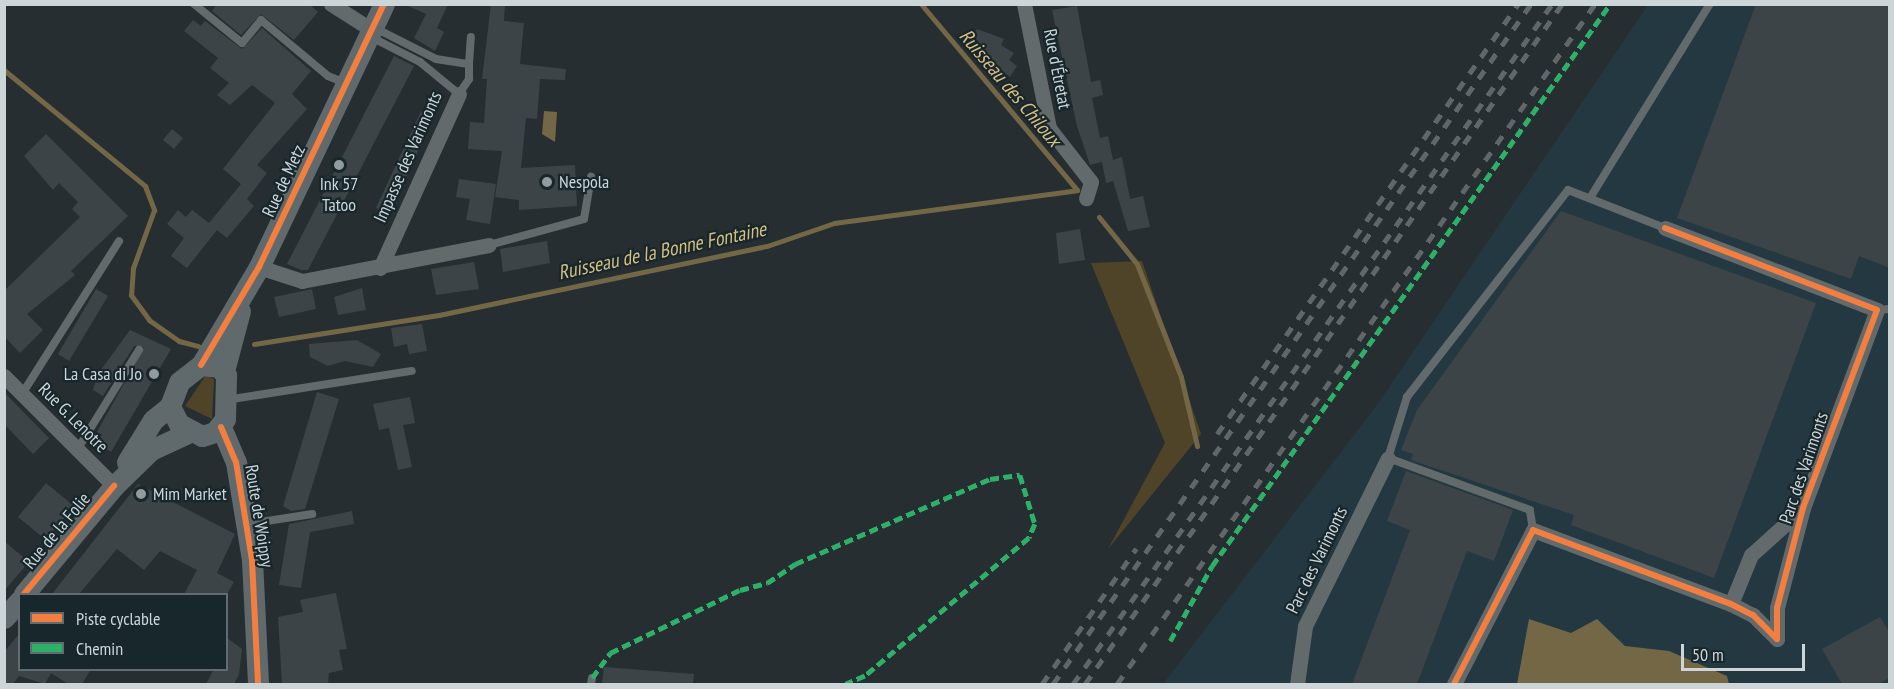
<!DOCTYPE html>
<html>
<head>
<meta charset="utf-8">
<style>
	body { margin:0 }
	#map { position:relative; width:1894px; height:689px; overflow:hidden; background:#262e31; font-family:"PT Sans Narrow",sans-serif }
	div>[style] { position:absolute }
	.built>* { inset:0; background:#233840 }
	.green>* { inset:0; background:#4f4428 }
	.water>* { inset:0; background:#746746 }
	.stream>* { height:5px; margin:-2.5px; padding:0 2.5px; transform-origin:2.5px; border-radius:2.5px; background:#746746 }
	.building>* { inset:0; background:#3d4447 }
	.lane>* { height:8px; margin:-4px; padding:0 4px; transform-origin:4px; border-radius:4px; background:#636a6c }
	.street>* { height:15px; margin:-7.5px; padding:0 7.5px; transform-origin:7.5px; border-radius:7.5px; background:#636a6c }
	.secondary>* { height:21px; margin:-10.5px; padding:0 10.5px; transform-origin:10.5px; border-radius:10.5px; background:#606a6c }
	.rail>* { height:4.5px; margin-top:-2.25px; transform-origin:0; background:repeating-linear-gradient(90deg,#616668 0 10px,transparent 0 20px) }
	.quiet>* { height:4.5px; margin-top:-2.25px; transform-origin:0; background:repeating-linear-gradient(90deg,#2db169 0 9px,transparent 0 13.5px) }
	.cycleway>* { height:6px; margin:-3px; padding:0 3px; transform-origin:3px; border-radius:3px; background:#f27e40 }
	.dots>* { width:16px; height:16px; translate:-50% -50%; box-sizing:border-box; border:3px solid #17272c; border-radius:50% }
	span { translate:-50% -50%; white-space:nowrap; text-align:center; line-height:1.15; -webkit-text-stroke:4.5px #17272c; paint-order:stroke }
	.street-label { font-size:18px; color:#ccd6d9 }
	.poi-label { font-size:18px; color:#ccd6d9 }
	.left { translate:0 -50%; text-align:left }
	.right { translate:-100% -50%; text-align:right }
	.water-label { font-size:20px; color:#d8be80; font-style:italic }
	.frame { position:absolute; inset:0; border:6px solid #ccd6d9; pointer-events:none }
	.legend { position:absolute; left:18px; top:593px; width:210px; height:78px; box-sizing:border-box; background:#17272c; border:2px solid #5f6d71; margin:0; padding:8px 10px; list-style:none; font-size:18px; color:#ccd6d9 }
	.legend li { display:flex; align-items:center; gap:12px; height:30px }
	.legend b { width:30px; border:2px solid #5f6d71 }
	.scale { position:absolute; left:1681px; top:644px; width:124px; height:27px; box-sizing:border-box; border:3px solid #ccd6d9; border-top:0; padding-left:8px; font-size:18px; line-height:21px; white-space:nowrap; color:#ccd6d9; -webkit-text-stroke:4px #17272c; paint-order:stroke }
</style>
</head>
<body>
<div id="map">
	<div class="built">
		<i style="clip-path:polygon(1648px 5px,1889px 5px,1889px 684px,1163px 684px,1377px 405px)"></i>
	</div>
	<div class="green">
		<i style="clip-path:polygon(1142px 261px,1201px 434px,1108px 549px,1165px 443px,1091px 263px)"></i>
		<i style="clip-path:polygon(206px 375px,214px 379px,212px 419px,185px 406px)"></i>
	</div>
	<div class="water">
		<i style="clip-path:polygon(544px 111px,557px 112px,555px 142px,542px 134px)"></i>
		<i style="clip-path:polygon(1529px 619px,1571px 633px,1597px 619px,1625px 646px,1669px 651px,1727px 676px,1729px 684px,1517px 684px)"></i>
	</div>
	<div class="stream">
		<i style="left:921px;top:4px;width:243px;rotate:50deg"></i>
		<i style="left:4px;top:70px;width:183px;rotate:39.4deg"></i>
		<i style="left:145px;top:186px;width:26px;rotate:69deg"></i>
		<i style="left:154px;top:210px;width:62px;rotate:109.9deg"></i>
		<i style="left:133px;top:268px;width:27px;rotate:94deg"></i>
		<i style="left:131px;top:295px;width:31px;rotate:54deg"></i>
		<i style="left:149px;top:320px;width:37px;rotate:35deg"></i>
		<i style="left:179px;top:341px;width:20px;rotate:15deg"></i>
		<i style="left:1099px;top:217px;width:60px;rotate:51deg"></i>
		<i style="left:1137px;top:264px;width:121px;rotate:68.7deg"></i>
		<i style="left:1181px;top:377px;width:71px;rotate:76.9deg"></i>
		<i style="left:254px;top:344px;width:187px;rotate:-8.9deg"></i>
		<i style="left:439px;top:315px;width:335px;rotate:-11.9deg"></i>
		<i style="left:767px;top:246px;width:71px;rotate:-18.9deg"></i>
		<i style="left:834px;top:223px;width:245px;rotate:-7.7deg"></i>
	</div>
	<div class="building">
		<i style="clip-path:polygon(217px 4px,309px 4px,318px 12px,294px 40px,261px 14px,241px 35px,212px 11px)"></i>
		<i style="clip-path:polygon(404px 4px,448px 4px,437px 28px,444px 32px,435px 51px,414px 38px,426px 14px)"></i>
		<i style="clip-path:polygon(491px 4px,505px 4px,504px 21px,524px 23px,520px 64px,566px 69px,565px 80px,540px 79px,537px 119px,526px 118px,521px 168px,575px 165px,577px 206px,519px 210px,519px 200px,495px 197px,502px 151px,468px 149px,470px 122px,484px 123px,487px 79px,482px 79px)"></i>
		<i style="clip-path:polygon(1756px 4px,1890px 4px,1890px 268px,1859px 256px,1851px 279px,1677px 218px)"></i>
		<i style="clip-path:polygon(1077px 6px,1091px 82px,1100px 80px,1103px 95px,1092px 98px,1100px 138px,1108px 136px,1113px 160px,1122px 157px,1130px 199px,1143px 196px,1150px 227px,1128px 231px,1113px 181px,1106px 183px,1102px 162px,1090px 165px,1077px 126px,1052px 10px)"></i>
		<i style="clip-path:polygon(193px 20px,201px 26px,205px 21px,242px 49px,262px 28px,311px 71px,292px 94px,307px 109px,257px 165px,267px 173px,247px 199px,254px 206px,227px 238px,217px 230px,187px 268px,171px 256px,184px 238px,167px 224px,178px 210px,186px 217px,192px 210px,209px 223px,241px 184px,223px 169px,275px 103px,252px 85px,230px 105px,217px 95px,229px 83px,210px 68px,218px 58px,184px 31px)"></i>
		<i style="clip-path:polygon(977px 29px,1004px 39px,1001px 45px,1014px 53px,1009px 60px,1017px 66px,1010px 77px,968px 45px)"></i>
		<i style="clip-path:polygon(394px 56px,414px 66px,308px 270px,301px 270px,287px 264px)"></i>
		<i style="clip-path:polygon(421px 111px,434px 117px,389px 214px,376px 208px)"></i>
		<i style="clip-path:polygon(172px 129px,183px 138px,174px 149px,163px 140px)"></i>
		<i style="clip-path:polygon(46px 134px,128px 216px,71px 271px,75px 275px,27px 314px,43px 330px,20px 353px,4px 336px,4px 291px,80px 217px,72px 209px,78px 202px,59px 183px,53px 190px,24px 156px)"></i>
		<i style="clip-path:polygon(459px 179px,496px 184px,490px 224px,466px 220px,470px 199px,456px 197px)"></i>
		<i style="clip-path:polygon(1561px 211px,1816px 303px,1714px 578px,1571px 525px,1574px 515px,1411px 460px,1413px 454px,1401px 450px,1417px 410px)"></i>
		<i style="clip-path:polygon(1080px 229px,1085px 260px,1059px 264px,1056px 233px)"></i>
		<i style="clip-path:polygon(547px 241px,550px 263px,503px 272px,500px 249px)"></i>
		<i style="clip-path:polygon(474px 262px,479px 289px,436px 295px,431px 269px)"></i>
		<i style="clip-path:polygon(362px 288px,366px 310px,338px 315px,334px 297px)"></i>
		<i style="clip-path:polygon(96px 289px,108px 296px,69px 361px,58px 354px)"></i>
		<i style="clip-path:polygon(312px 289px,316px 309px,279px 317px,274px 297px)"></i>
		<i style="clip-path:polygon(422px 324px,427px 351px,409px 354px,407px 344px,394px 347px,391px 328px)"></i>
		<i style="clip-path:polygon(130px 330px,171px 349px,111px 452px,92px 441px,144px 347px,134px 346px,103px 396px,93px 390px,98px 374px)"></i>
		<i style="clip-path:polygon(357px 340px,381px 354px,373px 367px,345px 361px,328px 366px,310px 357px,309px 344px)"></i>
		<i style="clip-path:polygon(4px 392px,49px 438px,33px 454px,4px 424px)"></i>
		<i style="clip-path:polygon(317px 392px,339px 399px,305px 509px,291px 511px,283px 506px)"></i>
		<i style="clip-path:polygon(410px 397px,415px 423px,403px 425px,412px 467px,398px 470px,389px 428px,379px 430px,373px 404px)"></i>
		<i style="clip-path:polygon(1406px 471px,1513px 510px,1494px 561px,1467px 551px,1417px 684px,1352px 684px,1410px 530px,1387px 521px)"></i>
		<i style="clip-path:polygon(46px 483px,74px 506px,46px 540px,18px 517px)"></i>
		<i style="clip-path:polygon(138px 484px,235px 534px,217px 573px,234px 582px,227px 594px,184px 594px,197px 570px,160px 551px,144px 570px,117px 549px,79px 594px,52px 594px)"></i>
		<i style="clip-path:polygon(352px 511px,354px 524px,310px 532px,301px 588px,279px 585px,289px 524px)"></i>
		<i style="clip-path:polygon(4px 541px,29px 562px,4px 591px)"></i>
		<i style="clip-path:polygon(336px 593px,347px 649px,339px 650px,343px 670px,329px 673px,328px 684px,282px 684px,278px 617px,303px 612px,300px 600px)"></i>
		<i style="clip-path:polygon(1880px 617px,1890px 633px,1890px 678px,1878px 684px,1842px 684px,1822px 649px)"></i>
		<i style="clip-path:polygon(20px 633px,20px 669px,91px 669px,82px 684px,68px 684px,51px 673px,45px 684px,19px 676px,13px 684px,4px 684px,4px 652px)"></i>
		<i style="clip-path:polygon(226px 637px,242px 649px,239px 674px,234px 684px,206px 684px,214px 669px,226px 669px)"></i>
		<i style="clip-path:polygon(604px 667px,694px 674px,693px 684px,602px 684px)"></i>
	</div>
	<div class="lane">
		<i style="left:194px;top:4px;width:62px;rotate:39.1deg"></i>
		<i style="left:242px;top:43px;width:30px;rotate:-50deg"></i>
		<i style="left:261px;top:20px;width:87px;rotate:39.9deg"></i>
		<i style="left:328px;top:76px;width:18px;rotate:22deg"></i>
		<i style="left:375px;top:28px;width:68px;rotate:26.9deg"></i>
		<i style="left:436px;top:59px;width:33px;rotate:9deg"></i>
		<i style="left:469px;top:64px;width:27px;rotate:-86deg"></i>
		<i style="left:371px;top:37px;width:55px;rotate:27deg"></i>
		<i style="left:420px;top:62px;width:50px;rotate:39.4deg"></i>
		<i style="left:459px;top:94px;width:18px;rotate:-56deg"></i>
		<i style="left:469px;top:79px;width:15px;rotate:-90deg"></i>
		<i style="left:1590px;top:198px;width:228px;rotate:-58.3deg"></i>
		<i style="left:489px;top:245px;width:98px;rotate:-15.3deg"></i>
		<i style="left:584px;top:219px;width:43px;rotate:-80.5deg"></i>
		<i style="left:1877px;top:310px;width:13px;rotate:-4deg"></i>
		<i style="left:22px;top:394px;width:181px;rotate:-57.6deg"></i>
		<i style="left:226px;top:400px;width:188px;rotate:-8.9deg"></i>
		<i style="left:77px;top:450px;width:118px;rotate:-58.2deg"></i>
		<i style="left:247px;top:524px;width:66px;rotate:-8.7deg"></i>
		<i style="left:1533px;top:530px;width:20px;rotate:-99deg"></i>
		<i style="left:1530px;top:510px;width:151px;rotate:-159.9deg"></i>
		<i style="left:1388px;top:458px;width:64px;rotate:-72.7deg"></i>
		<i style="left:1407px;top:397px;width:262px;rotate:-52.1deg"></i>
		<i style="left:1568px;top:190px;width:104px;rotate:21.4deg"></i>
		<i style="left:591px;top:684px;width:6px;rotate:-81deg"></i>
	</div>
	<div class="street">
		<i style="left:331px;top:4px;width:49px;rotate:32.4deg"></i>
		<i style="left:1024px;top:4px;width:126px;rotate:78.6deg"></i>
		<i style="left:1049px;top:128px;width:68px;rotate:52.1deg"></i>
		<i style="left:1091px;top:182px;width:17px;rotate:107deg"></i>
		<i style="left:1665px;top:228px;width:227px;rotate:21.1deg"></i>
		<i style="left:1877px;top:310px;width:211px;rotate:110.5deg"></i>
		<i style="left:1803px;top:508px;width:103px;rotate:104.6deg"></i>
		<i style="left:1777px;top:608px;width:31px;rotate:90deg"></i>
		<i style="left:259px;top:267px;width:45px;rotate:18deg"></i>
		<i style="left:302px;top:281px;width:190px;rotate:-10.9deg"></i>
		<i style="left:380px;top:268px;width:191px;rotate:-65.6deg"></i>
		<i style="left:4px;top:376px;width:156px;rotate:45deg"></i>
		<i style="left:1731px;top:604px;width:53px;rotate:-67.8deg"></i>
		<i style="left:1751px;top:555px;width:67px;rotate:-42deg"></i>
		<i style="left:1297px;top:684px;width:59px;rotate:-82.1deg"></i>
		<i style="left:1305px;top:626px;width:187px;rotate:-63.7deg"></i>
		<i style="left:1454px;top:684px;width:173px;rotate:-62.8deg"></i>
		<i style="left:1533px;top:530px;width:211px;rotate:20.5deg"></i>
		<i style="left:1731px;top:604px;width:25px;rotate:27deg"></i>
		<i style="left:1753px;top:615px;width:34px;rotate:45deg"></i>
	</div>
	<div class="secondary">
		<i style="left:201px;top:365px;width:114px;rotate:-59.4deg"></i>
		<i style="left:259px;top:267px;width:291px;rotate:-64.6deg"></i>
		<i style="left:201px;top:365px;width:18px;rotate:6deg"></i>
		<i style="left:219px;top:367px;width:11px;rotate:49deg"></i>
		<i style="left:226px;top:375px;width:44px;rotate:91.3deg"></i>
		<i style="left:225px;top:419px;width:16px;rotate:128deg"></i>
		<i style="left:215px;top:432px;width:14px;rotate:163deg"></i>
		<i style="left:202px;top:436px;width:26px;rotate:-152deg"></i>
		<i style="left:179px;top:424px;width:20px;rotate:-117deg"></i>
		<i style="left:170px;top:406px;width:26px;rotate:-69deg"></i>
		<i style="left:179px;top:382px;width:28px;rotate:-38deg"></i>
		<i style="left:224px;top:371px;width:62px;rotate:-75.1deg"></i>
		<i style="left:221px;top:427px;width:38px;rotate:67deg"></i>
		<i style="left:236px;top:462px;width:99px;rotate:80.7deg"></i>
		<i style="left:252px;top:560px;width:124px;rotate:87.2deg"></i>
		<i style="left:127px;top:462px;width:49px;rotate:-58.2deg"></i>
		<i style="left:153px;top:420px;width:22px;rotate:-39deg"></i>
		<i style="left:24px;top:594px;width:141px;rotate:-50.2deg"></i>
		<i style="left:114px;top:486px;width:52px;rotate:-44.2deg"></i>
		<i style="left:151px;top:450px;width:43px;rotate:-24.8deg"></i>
		<i style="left:4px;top:618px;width:24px;rotate:-48deg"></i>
	</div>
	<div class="rail">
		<i style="left:1217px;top:434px;width:525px;rotate:-55.01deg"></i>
		<i style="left:1042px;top:684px;width:165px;rotate:-55.2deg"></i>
		<i style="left:1053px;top:684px;width:831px;rotate:-54.9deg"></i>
		<i style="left:1073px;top:684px;width:832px;rotate:-54.84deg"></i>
		<i style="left:1085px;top:684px;width:831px;rotate:-54.95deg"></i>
		<i style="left:1117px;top:684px;width:831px;rotate:-54.9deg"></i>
	</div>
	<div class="quiet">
		<i style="left:1170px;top:641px;width:86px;rotate:-60.8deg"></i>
		<i style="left:1212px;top:566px;width:689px;rotate:-54.69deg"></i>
		<i style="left:592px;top:678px;width:31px;rotate:-54deg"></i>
		<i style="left:610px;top:653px;width:144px;rotate:-25.9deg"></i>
		<i style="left:740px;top:590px;width:28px;rotate:-15deg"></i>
		<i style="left:767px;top:583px;width:34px;rotate:-34deg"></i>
		<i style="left:795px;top:564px;width:213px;rotate:-23.6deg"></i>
		<i style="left:990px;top:479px;width:30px;rotate:-8deg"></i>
		<i style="left:1020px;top:475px;width:51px;rotate:73deg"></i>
		<i style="left:1035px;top:524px;width:15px;rotate:113deg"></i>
		<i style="left:1029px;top:538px;width:214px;rotate:139.9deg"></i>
		<i style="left:865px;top:676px;width:21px;rotate:157deg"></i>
	</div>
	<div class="cycleway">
		<i style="left:1665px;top:228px;width:227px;rotate:21.1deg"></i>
		<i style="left:1877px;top:310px;width:211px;rotate:110.5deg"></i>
		<i style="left:1803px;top:508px;width:103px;rotate:104.6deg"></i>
		<i style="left:1777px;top:608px;width:31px;rotate:90deg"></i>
		<i style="left:201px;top:365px;width:114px;rotate:-59.4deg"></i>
		<i style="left:259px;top:267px;width:291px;rotate:-64.6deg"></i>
		<i style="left:221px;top:427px;width:38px;rotate:67deg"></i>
		<i style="left:236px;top:462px;width:99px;rotate:80.7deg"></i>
		<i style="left:252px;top:560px;width:124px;rotate:87.2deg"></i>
		<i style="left:24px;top:594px;width:141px;rotate:-50.2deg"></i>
		<i style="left:1454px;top:684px;width:173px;rotate:-62.8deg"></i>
		<i style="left:1533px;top:530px;width:211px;rotate:20.5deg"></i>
		<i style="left:1731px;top:604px;width:25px;rotate:27deg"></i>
		<i style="left:1753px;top:615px;width:34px;rotate:45deg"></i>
	</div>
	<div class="dots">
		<i style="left:339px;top:165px;background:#929b9e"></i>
		<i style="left:547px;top:182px;background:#929b9e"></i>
		<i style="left:154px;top:374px;background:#929b9e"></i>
		<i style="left:141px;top:494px;background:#929b9e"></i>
	</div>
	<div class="street-label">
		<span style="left:1057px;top:69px;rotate:79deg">Rue d'Étretat</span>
		<span style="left:408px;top:157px;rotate:-66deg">Impasse des Varimonts</span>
		<span style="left:284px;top:181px;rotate:-65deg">Rue de Metz</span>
		<span style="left:73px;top:418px;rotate:45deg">Rue G. Lenotre</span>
		<span style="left:1804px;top:468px;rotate:-71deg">Parc des Varimonts</span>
		<span style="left:259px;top:516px;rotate:81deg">Route de Woippy</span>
		<span style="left:57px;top:531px;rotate:-50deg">Rue de la Folie</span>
		<span style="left:1317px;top:560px;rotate:-64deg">Parc des Varimonts</span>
	</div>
	<div class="poi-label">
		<span class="left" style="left:559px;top:182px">Nespola</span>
		<span style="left:339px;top:195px">Ink 57<br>Tatoo</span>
		<span class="right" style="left:142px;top:374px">La Casa di Jo</span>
		<span class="left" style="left:153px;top:494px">Mim Market</span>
	</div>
	<div class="water-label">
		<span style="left:1010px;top:88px;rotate:50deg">Ruisseau des Chiloux</span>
		<span style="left:662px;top:251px;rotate:-12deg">Ruisseau de la Bonne Fontaine</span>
	</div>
	<div class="frame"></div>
	<ul class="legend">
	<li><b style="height:8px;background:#f27e40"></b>Piste cyclable</li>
	<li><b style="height:8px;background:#2db169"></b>Chemin</li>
	</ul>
	<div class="scale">50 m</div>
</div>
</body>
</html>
